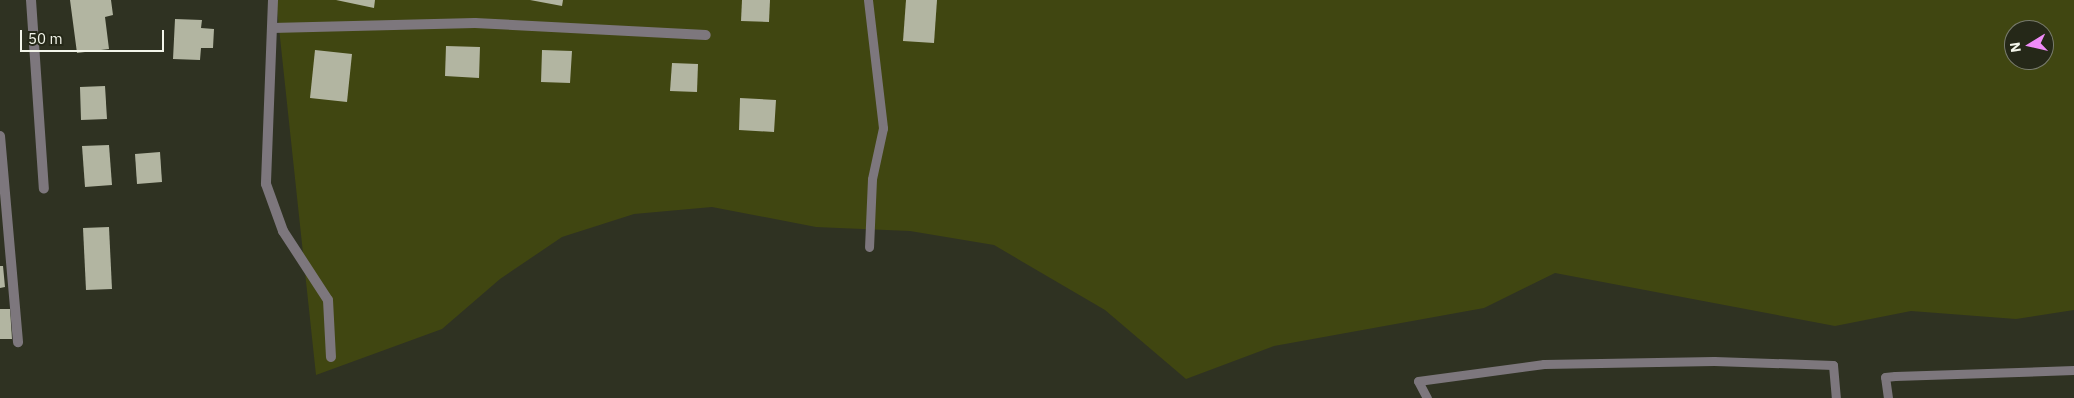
<!DOCTYPE html>
<html>
<head>
<meta charset="utf-8">
<style>
	body { margin:0 }
	#map { position:relative; width:2074px; height:398px; overflow:hidden; background:#2f3222; font-family:"IBM Plex Sans",sans-serif }
	div>[style] { position:absolute }
	.green>* { inset:0; background:#404611 }
	.building>* { inset:0; background:#b2b5a1 }
	.lane>* { height:9px; margin:-4.5px; padding:0 4.5px; transform-origin:4.5px; border-radius:4.5px; background:#7d777d }
	.street>* { height:10px; margin:-5px; padding:0 5px; transform-origin:5px; border-radius:5px; background:#7d777d }
	span { translate:-50% -50%; white-space:nowrap; text-align:center; line-height:1.15; -webkit-text-stroke:5px #252818; paint-order:stroke }
	.north { position:absolute; left:2004px; top:20px; width:50px; height:50px; box-sizing:border-box; background:#252818; border:1px solid #777a6c; border-radius:50%; rotate:261deg; font-size:14px; font-weight:700; line-height:20px; text-align:center; color:#f3f5ea }
	.north::after { content:''; display:block; margin:auto; width:18px; height:22px; background:#ef8bf7; clip-path:polygon(50% 0,100% 100%,50% 72%,0 100%) }
	.scale { position:absolute; left:20px; top:30px; width:144px; height:22px; box-sizing:border-box; border:2px solid #f3f5ea; border-top:0; padding-left:6px; font-size:15px; line-height:18px; white-space:nowrap; color:#f3f5ea; -webkit-text-stroke:4px #252818; paint-order:stroke }
</style>
</head>
<body>
<div id="map">
	<div class="green">
		<i style="clip-path:polygon(evenodd,276px 0,2074px 0,2074px 310px,2016px 319px,1911px 311px,1835px 326px,1555px 273px,1484px 308px,1274px 346px,1186px 379px,1105px 310px,994px 245px,910px 231px,816px 227px,712px 207px,634px 214px,562px 237px,500px 279px,442px 329px,316px 375px,276px 0,2014px 30px,2044px 30px,2044px 60px,2014px 60px,2014px 30px)"></i>
	</div>
	<div class="building">
		<i style="clip-path:polygon(70px 0,111px 0,113px 15px,105px 17px,109px 49px,77px 53px)"></i>
		<i style="clip-path:polygon(336px 0,375px 0,374px 8px)"></i>
		<i style="clip-path:polygon(530px 0,563px 0,562px 6px)"></i>
		<i style="clip-path:polygon(742px 0,770px 0,769px 22px,741px 21px)"></i>
		<i style="clip-path:polygon(906px 0,937px 0,934px 43px,903px 41px)"></i>
		<i style="clip-path:polygon(175px 19px,202px 20px,201px 28px,214px 29px,213px 48px,201px 48px,200px 60px,173px 59px)"></i>
		<i style="clip-path:polygon(446px 46px,480px 47px,479px 78px,445px 76px)"></i>
		<i style="clip-path:polygon(315px 50px,352px 54px,347px 102px,310px 98px)"></i>
		<i style="clip-path:polygon(542px 50px,572px 51px,570px 83px,541px 82px)"></i>
		<i style="clip-path:polygon(672px 63px,698px 64px,697px 92px,670px 91px)"></i>
		<i style="clip-path:polygon(105px 86px,107px 119px,81px 120px,80px 87px)"></i>
		<i style="clip-path:polygon(740px 98px,776px 100px,774px 132px,739px 130px)"></i>
		<i style="clip-path:polygon(109px 145px,112px 185px,85px 187px,82px 146px)"></i>
		<i style="clip-path:polygon(160px 152px,162px 182px,137px 184px,135px 154px)"></i>
		<i style="clip-path:polygon(109px 227px,112px 289px,86px 290px,83px 228px)"></i>
		<i style="clip-path:polygon(0 266px,3px 266px,5px 287px,0 288px)"></i>
		<i style="clip-path:polygon(0 309px,10px 309px,12px 339px,0 339px)"></i>
	</div>
	<div class="lane">
		<i style="left:868px;top:0;width:129px;rotate:83.3deg"></i>
		<i style="left:883px;top:128px;width:52px;rotate:102.2deg"></i>
		<i style="left:872px;top:179px;width:68px;rotate:92.5deg"></i>
		<i style="left:1427px;top:398px;width:19px;rotate:-118deg"></i>
		<i style="left:1418px;top:381px;width:127px;rotate:-7.7deg"></i>
		<i style="left:1544px;top:364px;width:170px;rotate:-1deg"></i>
		<i style="left:1714px;top:361px;width:119px;rotate:1.9deg"></i>
		<i style="left:1833px;top:365px;width:33px;rotate:85deg"></i>
		<i style="left:1888px;top:398px;width:21px;rotate:-98deg"></i>
		<i style="left:1885px;top:377px;width:10px;rotate:-6deg"></i>
		<i style="left:1895px;top:376px;width:179px;rotate:-1.9deg"></i>
	</div>
	<div class="street">
		<i style="left:31px;top:0;width:189px;rotate:86.1deg"></i>
		<i style="left:273px;top:0;width:184px;rotate:92.2deg"></i>
		<i style="left:266px;top:184px;width:50px;rotate:70.1deg"></i>
		<i style="left:283px;top:231px;width:82px;rotate:56.9deg"></i>
		<i style="left:328px;top:300px;width:57px;rotate:87deg"></i>
		<i style="left:272px;top:28px;width:203px;rotate:-1.4deg"></i>
		<i style="left:475px;top:23px;width:231px;rotate:3deg"></i>
		<i style="left:0;top:136px;width:207px;rotate:85deg"></i>
	</div>
	<div class="north">N</div>
	<div class="scale">50 m</div>
</div>
</body>
</html>
